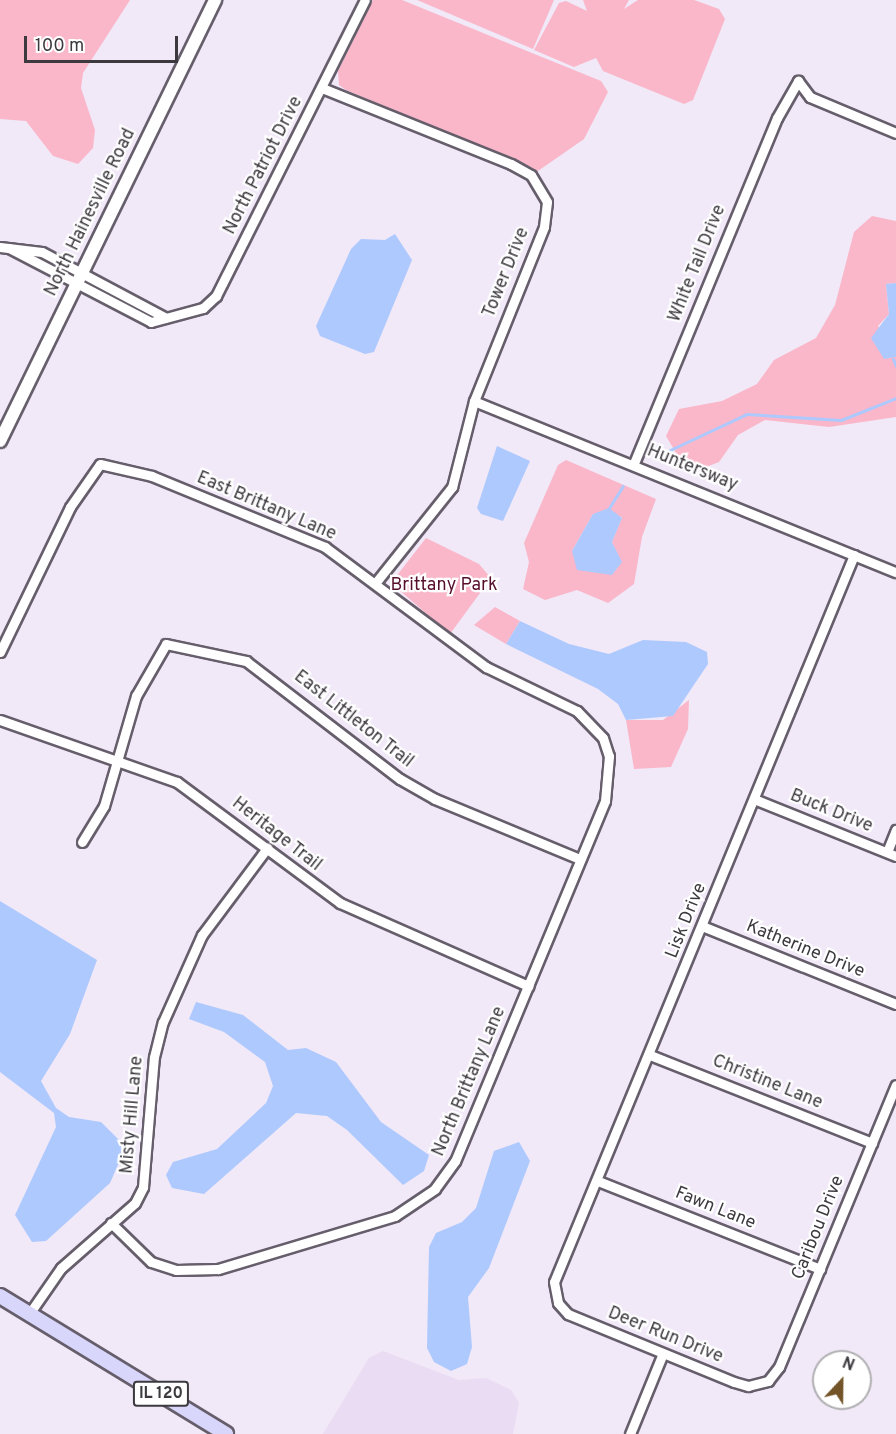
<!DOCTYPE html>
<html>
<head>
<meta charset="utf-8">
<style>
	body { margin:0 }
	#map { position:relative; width:896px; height:1434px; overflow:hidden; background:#f1e8f8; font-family:Overpass,sans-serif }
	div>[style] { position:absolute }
	.built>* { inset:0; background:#eadcf3 }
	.green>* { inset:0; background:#fab7c9 }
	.water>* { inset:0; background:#adc9fe }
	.stream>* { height:3px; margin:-1.5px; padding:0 1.5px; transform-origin:1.5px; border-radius:1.5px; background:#adc9fe }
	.roads { filter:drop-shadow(2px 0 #665e6b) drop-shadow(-2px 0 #665e6b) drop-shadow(0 2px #665e6b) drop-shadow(0 -2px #665e6b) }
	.minor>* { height:9px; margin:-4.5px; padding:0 4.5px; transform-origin:4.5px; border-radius:4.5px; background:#fff }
	.secondary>* { height:12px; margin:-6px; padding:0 6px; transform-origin:6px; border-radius:6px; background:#fff }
	.primary>* { height:14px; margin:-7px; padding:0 7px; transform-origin:7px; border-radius:7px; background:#d8d6fb }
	span { translate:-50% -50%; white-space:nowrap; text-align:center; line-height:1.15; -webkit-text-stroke:4.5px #fff; paint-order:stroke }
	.shield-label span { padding:2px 4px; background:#fff; border:2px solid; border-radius:4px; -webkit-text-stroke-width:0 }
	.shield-label { font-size:16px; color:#3c393f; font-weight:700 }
	.street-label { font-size:18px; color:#3c393f }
	.park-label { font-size:18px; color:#560e2c }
	.north { position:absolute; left:812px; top:1350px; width:60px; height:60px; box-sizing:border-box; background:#fff; border:2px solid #b1b0b2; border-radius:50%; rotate:22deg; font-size:16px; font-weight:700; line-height:24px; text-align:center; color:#3c393f }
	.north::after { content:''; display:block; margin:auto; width:21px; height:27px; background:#725428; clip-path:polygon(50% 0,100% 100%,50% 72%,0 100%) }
	.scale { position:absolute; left:24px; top:36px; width:154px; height:27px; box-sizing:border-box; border:3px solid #3c393f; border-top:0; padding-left:8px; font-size:18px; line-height:21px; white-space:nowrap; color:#3c393f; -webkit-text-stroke:4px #fff; paint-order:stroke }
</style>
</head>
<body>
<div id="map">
	<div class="built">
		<i style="clip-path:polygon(383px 1351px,459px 1380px,486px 1378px,511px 1390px,519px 1403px,513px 1434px,323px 1434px,369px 1358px)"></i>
	</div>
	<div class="green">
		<i style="clip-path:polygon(0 0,130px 0,83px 73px,81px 88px,95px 130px,93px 148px,78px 164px,53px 156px,26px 121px,0 119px)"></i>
		<i style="clip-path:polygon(373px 0,402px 0,601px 81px,608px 92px,584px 139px,538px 171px,346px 90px,339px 85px,338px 71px)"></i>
		<i style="clip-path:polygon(417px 0,554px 0,533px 49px)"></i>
		<i style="clip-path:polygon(583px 0,629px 0,624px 9px,638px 0,694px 0,719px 9px,725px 19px,693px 100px,684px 104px,603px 71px,596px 58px,574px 67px,534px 50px,559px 3px,566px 1px,587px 11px)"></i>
		<i style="clip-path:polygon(872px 216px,896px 221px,896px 283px,886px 284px,889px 314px,878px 326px,896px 357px,896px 417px,829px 427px,765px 420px,738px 435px,719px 462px,706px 467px,679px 458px,666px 436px,679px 409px,722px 401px,757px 384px,774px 360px,816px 338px,835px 305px,854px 232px)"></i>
		<i style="clip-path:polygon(evenodd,566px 460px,656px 499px,642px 537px,634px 584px,608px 603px,577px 590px,545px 600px,523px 589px,529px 562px,524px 543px,558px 465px,566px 460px,593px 514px,622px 517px,612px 542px,618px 557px,572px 551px,593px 514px)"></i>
		<i style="clip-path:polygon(426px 538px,479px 564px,491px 578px,450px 634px,391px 583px)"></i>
		<i style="clip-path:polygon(495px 607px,520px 621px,506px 644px,474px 625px)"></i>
		<i style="clip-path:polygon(689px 700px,688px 729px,671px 767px,634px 769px,626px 720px,663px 720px)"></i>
	</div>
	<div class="water">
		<i style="clip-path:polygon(395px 234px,412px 260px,374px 352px,365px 354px,320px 336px,316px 326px,351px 249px,361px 239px,385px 240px)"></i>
		<i style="clip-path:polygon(896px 283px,896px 357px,884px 359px,871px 338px,889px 314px,886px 284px)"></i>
		<i style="clip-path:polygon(497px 446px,530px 461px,503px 521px,481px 514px,477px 508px)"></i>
		<i style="clip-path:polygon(609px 508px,622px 518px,612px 542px,622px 562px,612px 575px,577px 570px,572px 551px,593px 514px)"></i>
		<i style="clip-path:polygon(520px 621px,569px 644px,609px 654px,643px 640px,686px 642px,707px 652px,708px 664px,673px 716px,626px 720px,618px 704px,598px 689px,506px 644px)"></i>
		<i style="clip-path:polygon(0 901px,97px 960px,70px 1034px,41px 1081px,56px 1108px,69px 1117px,101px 1122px,121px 1142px,121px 1158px,110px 1183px,46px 1241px,32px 1242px,15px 1215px,56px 1127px,54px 1113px,0 1072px)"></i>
		<i style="clip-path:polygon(196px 1002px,243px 1015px,288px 1050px,306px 1048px,336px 1062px,381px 1122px,429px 1155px,424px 1171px,403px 1185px,347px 1130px,327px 1116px,296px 1113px,204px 1194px,172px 1188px,166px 1175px,173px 1162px,217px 1149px,266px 1103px,273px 1086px,265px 1062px,224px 1032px,189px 1019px)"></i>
		<i style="clip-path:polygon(519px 1142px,530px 1161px,489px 1268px,468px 1297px,472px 1347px,467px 1364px,451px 1371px,434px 1362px,427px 1348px,429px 1247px,436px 1233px,462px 1222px,476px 1208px,494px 1151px)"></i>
	</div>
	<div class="stream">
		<i style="left:893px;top:359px;width:8px;rotate:67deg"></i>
		<i style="left:670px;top:450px;width:85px;rotate:-25.1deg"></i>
		<i style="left:747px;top:414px;width:94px;rotate:3.7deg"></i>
		<i style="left:841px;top:420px;width:59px;rotate:-21.8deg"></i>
		<i style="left:609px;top:508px;width:26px;rotate:-58deg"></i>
	</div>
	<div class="roads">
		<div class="minor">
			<i style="left:322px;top:88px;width:204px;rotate:21.9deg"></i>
			<i style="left:511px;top:164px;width:23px;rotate:29deg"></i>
			<i style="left:531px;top:175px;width:31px;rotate:59deg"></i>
			<i style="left:547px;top:202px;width:25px;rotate:97deg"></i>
			<i style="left:544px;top:227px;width:188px;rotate:111.9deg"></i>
			<i style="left:474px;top:401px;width:89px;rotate:104.3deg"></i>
			<i style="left:452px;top:487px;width:120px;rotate:128.6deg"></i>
			<i style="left:0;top:247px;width:42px;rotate:6.8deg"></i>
			<i style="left:42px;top:252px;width:140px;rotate:28deg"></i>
			<i style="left:9px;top:248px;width:160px;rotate:27.5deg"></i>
			<i style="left:151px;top:322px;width:54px;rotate:-15.1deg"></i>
			<i style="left:203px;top:308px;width:18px;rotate:-43deg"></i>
			<i style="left:216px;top:296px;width:331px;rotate:-63.3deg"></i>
			<i style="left:474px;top:401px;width:455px;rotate:22.1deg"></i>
			<i style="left:634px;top:463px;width:373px;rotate:-67.5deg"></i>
			<i style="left:777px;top:118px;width:43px;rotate:-60.4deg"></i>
			<i style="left:798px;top:81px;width:20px;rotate:53deg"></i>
			<i style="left:810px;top:97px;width:93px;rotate:22.7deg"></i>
			<i style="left:854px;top:555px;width:786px;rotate:112.42deg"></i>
			<i style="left:554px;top:1282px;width:21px;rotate:79deg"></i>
			<i style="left:558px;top:1303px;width:15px;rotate:48deg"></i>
			<i style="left:568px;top:1314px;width:179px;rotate:22.3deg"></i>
			<i style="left:734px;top:1382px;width:15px;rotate:16deg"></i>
			<i style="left:748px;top:1386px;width:21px;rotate:-14deg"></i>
			<i style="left:768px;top:1381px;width:18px;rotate:-52deg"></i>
			<i style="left:779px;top:1367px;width:305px;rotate:-67.5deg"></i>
			<i style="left:0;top:652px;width:161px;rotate:-64.2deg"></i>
			<i style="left:70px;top:507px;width:52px;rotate:-55.1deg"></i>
			<i style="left:100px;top:464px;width:53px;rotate:13deg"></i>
			<i style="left:152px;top:476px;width:187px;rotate:22.3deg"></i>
			<i style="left:325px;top:547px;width:201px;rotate:36.7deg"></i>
			<i style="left:486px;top:667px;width:101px;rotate:25.8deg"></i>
			<i style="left:577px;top:711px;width:37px;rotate:46deg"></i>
			<i style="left:603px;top:738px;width:19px;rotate:72deg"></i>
			<i style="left:609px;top:756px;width:45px;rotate:95.1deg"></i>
			<i style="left:605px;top:801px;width:390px;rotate:112.6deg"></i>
			<i style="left:455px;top:1161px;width:34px;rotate:126deg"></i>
			<i style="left:435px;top:1189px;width:48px;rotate:146deg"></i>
			<i style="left:395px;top:1216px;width:185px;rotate:163.3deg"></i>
			<i style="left:218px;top:1269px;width:42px;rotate:178.6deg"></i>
			<i style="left:176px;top:1270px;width:26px;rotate:-162deg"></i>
			<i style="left:151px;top:1262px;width:56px;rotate:-135.7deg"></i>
			<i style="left:0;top:720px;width:188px;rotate:19.3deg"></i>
			<i style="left:177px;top:782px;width:203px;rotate:36.6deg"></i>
			<i style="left:340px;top:903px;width:206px;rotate:23.8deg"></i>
			<i style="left:754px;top:799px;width:153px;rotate:21.9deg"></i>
			<i style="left:82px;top:842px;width:42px;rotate:-58.6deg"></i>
			<i style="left:104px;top:806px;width:115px;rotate:-73.8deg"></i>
			<i style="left:136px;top:696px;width:60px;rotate:-60deg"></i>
			<i style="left:166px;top:644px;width:82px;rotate:12deg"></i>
			<i style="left:246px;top:661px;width:194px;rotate:37.5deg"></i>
			<i style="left:400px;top:779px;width:40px;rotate:29.7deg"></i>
			<i style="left:435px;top:799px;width:157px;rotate:22.5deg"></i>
			<i style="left:887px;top:852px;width:24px;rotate:-68deg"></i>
			<i style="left:702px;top:926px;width:209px;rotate:21.9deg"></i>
			<i style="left:650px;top:1055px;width:239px;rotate:21.6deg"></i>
			<i style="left:598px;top:1181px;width:239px;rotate:21.6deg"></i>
			<i style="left:29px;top:1314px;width:56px;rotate:-55.2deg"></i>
			<i style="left:61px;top:1268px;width:98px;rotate:-41.3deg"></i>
			<i style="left:135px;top:1203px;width:18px;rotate:-63deg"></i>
			<i style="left:143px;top:1187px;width:130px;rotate:-85.2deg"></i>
			<i style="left:154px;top:1057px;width:36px;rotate:-76deg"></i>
			<i style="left:163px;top:1022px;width:95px;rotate:-65.9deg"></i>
			<i style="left:202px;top:935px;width:109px;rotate:-53.2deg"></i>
			<i style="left:630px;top:1434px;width:87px;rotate:-67.8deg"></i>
		</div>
		<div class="secondary">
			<i style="left:0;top:441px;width:491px;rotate:-64deg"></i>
		</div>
		<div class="primary">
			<i style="left:0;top:1296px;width:265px;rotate:31.4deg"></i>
		</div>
	</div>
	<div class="shield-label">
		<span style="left:161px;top:1394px">IL 120</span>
	</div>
	<div class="street-label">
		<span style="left:264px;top:166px;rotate:-63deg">North Patriot Drive</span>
		<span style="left:91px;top:213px;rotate:-64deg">North Hainesville Road</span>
		<span style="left:698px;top:264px;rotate:-68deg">White Tail Drive</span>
		<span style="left:507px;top:273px;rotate:-68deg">Tower Drive</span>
		<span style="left:692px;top:469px;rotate:22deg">Huntersway</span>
		<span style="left:266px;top:507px;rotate:23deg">East Brittany Lane</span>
		<span style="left:353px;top:720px;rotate:38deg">East Littleton Trail</span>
		<span style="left:831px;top:812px;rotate:22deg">Buck Drive</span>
		<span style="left:276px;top:835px;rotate:38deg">Heritage Trail</span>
		<span style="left:687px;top:921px;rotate:-68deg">Lisk Drive</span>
		<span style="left:805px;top:950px;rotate:22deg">Katherine Drive</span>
		<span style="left:470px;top:1082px;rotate:-67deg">North Brittany Lane</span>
		<span style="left:767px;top:1083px;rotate:22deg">Christine Lane</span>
		<span style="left:133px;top:1115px;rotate:-85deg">Misty Hill Lane</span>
		<span style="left:715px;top:1209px;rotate:22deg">Fawn Lane</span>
		<span style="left:819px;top:1228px;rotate:-68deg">Caribou Drive</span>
		<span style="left:665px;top:1336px;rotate:22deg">Deer Run Drive</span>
	</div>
	<div class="park-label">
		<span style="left:444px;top:586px">Brittany Park</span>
	</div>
	<div class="north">N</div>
	<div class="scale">100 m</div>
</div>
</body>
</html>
